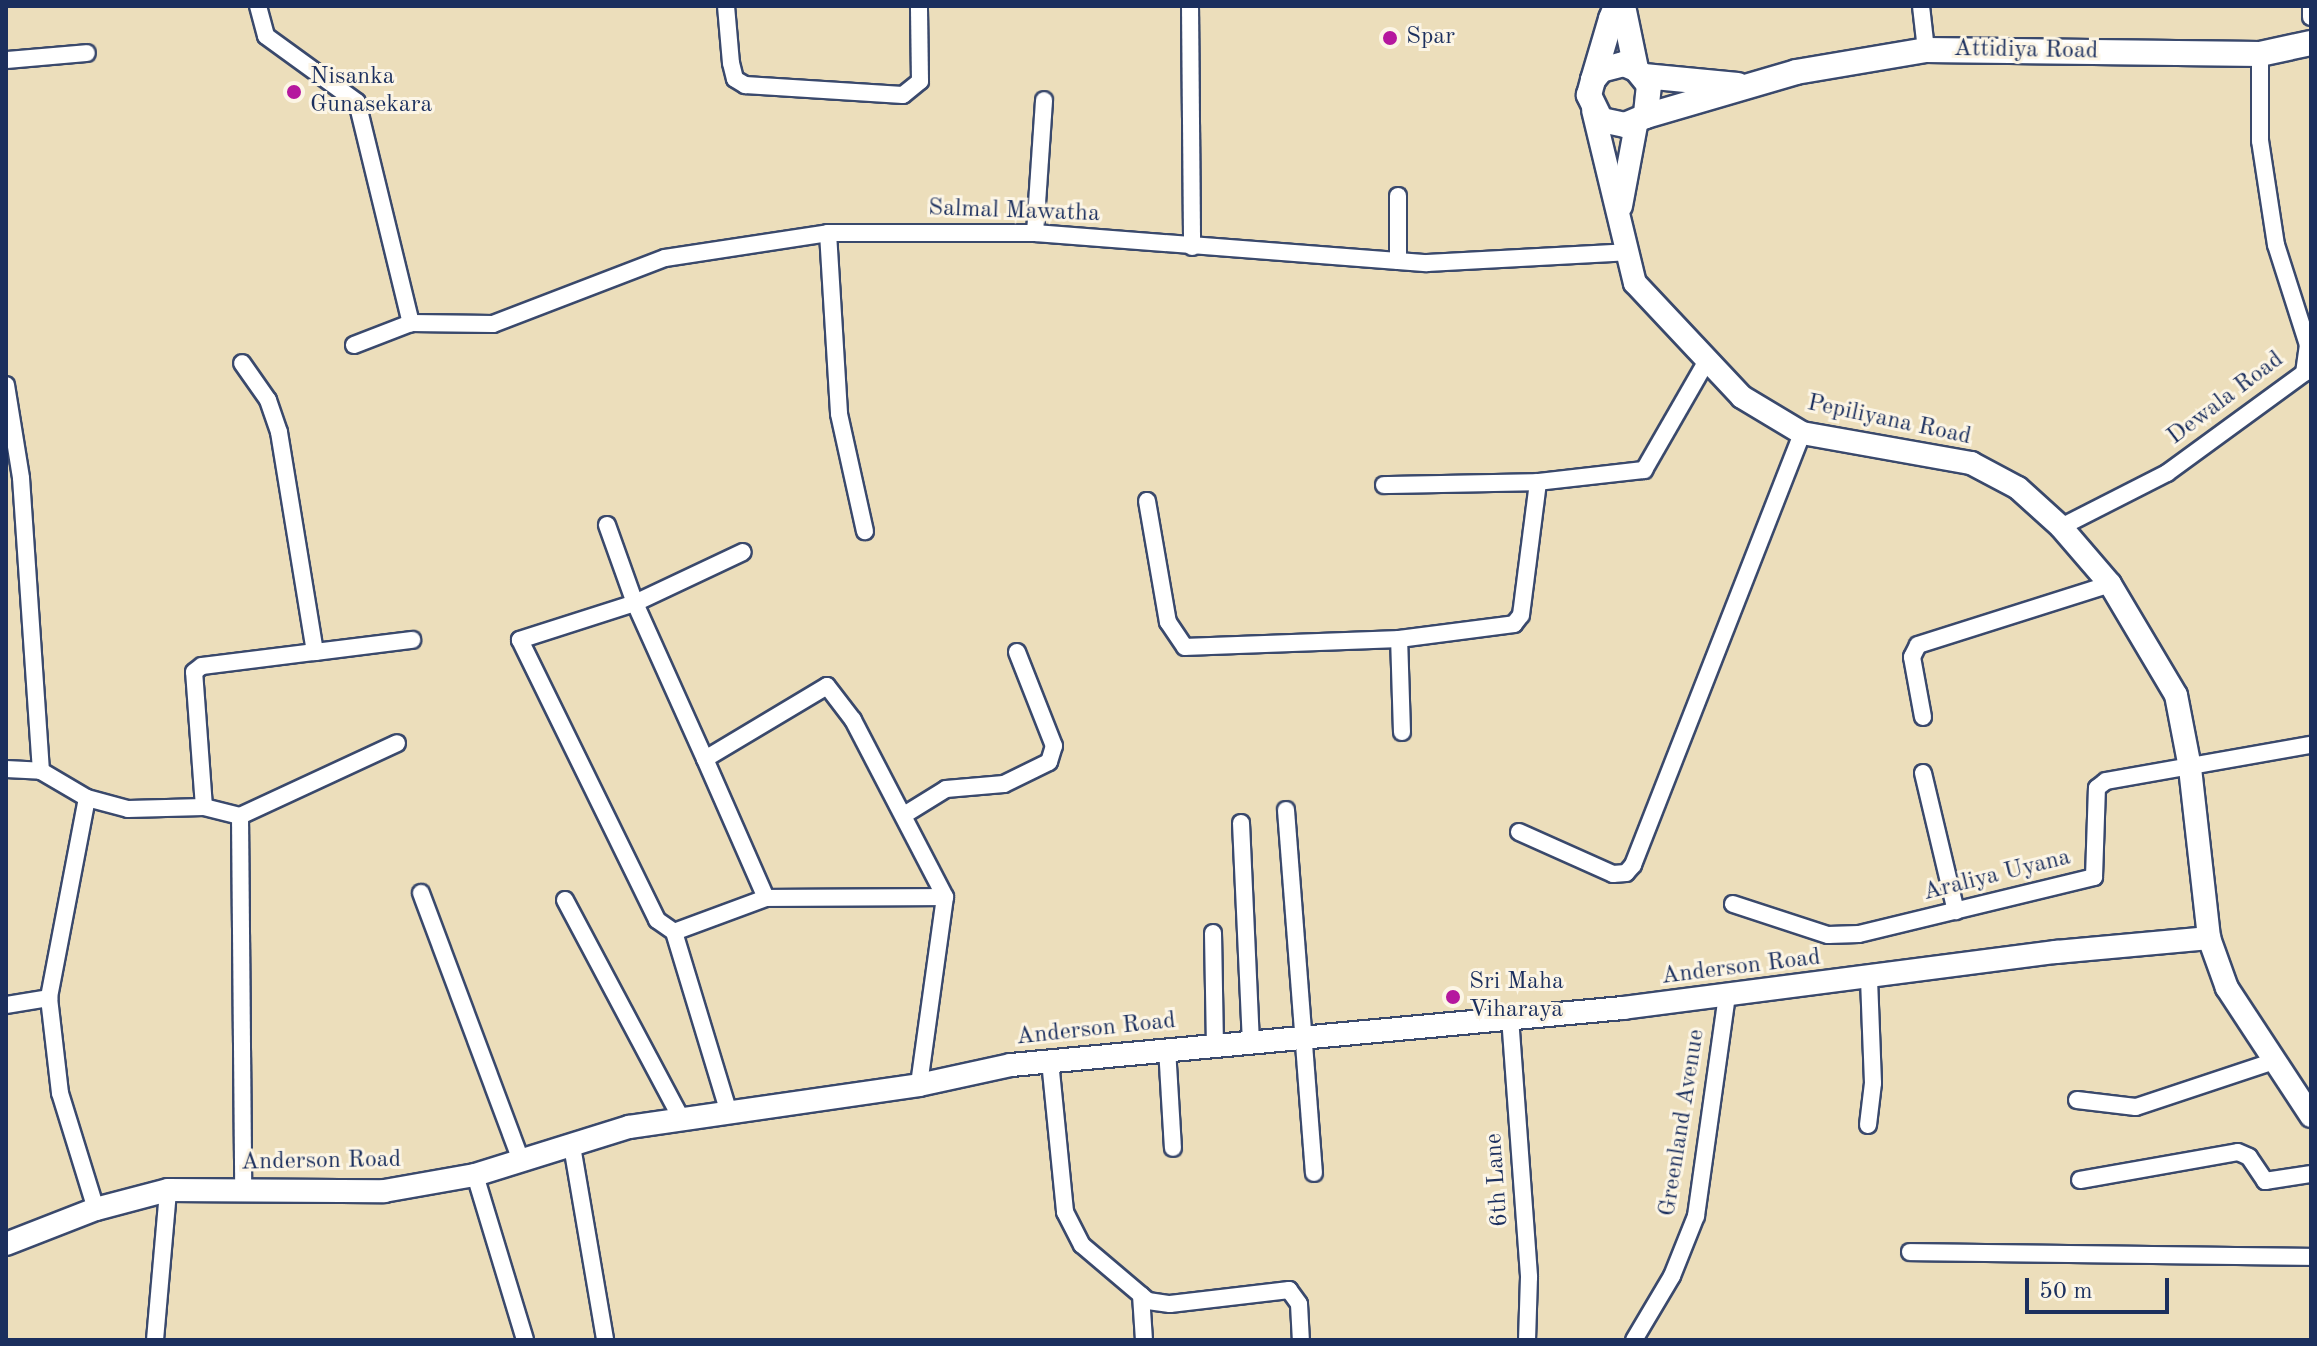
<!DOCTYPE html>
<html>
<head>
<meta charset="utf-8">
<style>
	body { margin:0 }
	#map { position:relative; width:2317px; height:1346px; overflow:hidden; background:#ecdebb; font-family:"Old Standard TT",serif }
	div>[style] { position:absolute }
	.roads { filter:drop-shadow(2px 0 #3a496c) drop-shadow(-2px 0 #3a496c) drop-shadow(0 2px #3a496c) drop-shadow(0 -2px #3a496c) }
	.street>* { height:16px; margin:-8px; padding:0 8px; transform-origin:8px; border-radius:8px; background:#fff }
	.secondary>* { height:22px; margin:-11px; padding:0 11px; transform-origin:11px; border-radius:11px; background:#fff }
	.primary>* { height:24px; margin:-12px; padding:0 12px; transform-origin:12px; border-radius:12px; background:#fff }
	.dots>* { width:22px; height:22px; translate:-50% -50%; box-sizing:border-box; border:4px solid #fcf5e5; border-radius:50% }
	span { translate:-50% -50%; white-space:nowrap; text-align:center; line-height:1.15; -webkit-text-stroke:6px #fcf5e5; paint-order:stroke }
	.poi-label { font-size:24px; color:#1b2f5e }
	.left { translate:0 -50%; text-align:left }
	.street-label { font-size:24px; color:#1b2f5e }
	.frame { position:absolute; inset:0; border:8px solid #1b2f5e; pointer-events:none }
	.scale { position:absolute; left:2025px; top:1278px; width:144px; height:36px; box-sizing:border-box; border:4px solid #1b2f5e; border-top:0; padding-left:10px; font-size:24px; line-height:28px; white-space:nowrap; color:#1b2f5e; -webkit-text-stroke:6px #fcf5e5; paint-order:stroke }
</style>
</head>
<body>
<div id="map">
	<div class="roads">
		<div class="street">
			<i style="left:258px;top:6px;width:31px;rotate:75deg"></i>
			<i style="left:266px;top:36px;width:112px;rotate:36deg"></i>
			<i style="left:357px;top:102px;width:228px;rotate:76.3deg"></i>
			<i style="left:726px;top:6px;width:57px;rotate:85deg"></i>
			<i style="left:731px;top:63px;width:16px;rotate:76deg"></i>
			<i style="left:735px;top:79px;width:12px;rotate:31deg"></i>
			<i style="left:745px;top:85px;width:158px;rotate:3.6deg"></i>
			<i style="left:903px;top:95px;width:22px;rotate:-39deg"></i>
			<i style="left:920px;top:81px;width:75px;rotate:-90.8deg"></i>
			<i style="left:1190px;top:6px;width:241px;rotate:89.5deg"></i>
			<i style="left:1921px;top:6px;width:44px;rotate:83.5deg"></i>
			<i style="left:2311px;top:6px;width:11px;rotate:90deg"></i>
			<i style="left:6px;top:60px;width:81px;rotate:-4.9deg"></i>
			<i style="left:1398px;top:196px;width:65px;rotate:90deg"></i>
			<i style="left:828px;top:233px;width:181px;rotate:86.5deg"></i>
			<i style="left:839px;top:414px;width:120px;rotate:77.5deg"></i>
			<i style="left:1035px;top:233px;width:133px;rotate:-86.1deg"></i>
			<i style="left:354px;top:345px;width:61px;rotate:-21.1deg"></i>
			<i style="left:411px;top:323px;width:82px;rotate:0.7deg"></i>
			<i style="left:493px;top:324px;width:184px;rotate:-21deg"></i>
			<i style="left:665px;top:258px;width:165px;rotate:-8.7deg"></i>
			<i style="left:828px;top:233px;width:207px"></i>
			<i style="left:1035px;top:233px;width:393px;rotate:4.4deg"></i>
			<i style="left:1427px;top:263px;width:200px;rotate:-3.1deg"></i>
			<i style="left:6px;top:385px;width:94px;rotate:80.8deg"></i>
			<i style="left:21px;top:478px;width:294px;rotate:86.1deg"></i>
			<i style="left:41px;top:771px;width:53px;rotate:30.4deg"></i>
			<i style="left:87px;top:798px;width:204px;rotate:100.8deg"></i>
			<i style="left:49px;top:998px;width:96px;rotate:83.4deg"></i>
			<i style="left:60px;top:1093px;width:121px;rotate:72.8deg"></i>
			<i style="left:1384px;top:485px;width:154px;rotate:-1.1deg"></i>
			<i style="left:1147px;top:501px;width:123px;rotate:80.2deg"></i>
			<i style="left:1168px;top:622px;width:30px;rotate:56deg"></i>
			<i style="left:1185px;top:647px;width:214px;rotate:-2.1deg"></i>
			<i style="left:607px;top:525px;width:83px;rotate:70.3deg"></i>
			<i style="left:635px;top:603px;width:119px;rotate:-25.3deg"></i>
			<i style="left:2061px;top:527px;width:119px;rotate:-27deg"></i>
			<i style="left:2167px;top:473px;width:170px;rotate:-36.1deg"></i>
			<i style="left:2304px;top:373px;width:28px;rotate:-82deg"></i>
			<i style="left:2308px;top:345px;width:105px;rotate:-107.7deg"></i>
			<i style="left:2276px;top:245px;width:105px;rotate:-98.7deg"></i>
			<i style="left:2260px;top:141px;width:87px;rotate:-90deg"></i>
			<i style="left:315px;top:652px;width:98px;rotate:-7.1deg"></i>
			<i style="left:1923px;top:717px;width:61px;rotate:-100.4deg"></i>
			<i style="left:1912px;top:657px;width:13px;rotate:-63deg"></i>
			<i style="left:1918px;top:645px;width:201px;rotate:-17.6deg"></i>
			<i style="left:1402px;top:732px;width:93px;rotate:-91.8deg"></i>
			<i style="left:1399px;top:639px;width:116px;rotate:-7.4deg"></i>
			<i style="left:1514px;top:624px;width:11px;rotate:-52deg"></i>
			<i style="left:1521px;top:615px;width:134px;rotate:-82.7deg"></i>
			<i style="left:1538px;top:482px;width:107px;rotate:-6.5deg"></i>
			<i style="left:1644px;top:470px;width:125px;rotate:-60.1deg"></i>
			<i style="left:705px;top:759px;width:171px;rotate:-114.2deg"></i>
			<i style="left:635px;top:603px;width:121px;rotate:162.2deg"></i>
			<i style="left:520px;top:640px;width:312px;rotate:63.9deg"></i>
			<i style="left:657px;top:920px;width:21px;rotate:35deg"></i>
			<i style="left:674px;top:932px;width:98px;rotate:-20.3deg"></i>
			<i style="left:766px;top:898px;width:152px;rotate:-113.7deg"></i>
			<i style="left:705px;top:759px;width:142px;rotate:-30.9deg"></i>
			<i style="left:827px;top:686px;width:43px;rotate:52.6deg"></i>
			<i style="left:853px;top:720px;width:199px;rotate:62.5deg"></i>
			<i style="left:945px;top:897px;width:190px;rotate:97.9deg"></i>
			<i style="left:6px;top:769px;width:35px;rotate:3deg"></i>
			<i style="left:1923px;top:773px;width:142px;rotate:76.6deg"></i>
			<i style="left:87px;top:798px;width:42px;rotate:15deg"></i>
			<i style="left:128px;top:809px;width:76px;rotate:-1.5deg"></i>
			<i style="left:204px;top:807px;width:37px;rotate:14deg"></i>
			<i style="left:240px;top:816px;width:173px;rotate:-24.9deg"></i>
			<i style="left:204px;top:807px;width:135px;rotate:-94.2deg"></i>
			<i style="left:194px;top:672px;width:10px;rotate:-37deg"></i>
			<i style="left:202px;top:666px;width:114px;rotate:-7.1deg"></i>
			<i style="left:315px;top:652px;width:223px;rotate:-99.3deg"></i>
			<i style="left:279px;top:432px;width:34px;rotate:-109deg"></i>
			<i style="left:268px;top:400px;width:45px;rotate:-125.1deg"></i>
			<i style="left:1286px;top:810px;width:364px;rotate:85.6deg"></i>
			<i style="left:904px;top:815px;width:49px;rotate:-31.8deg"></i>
			<i style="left:946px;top:789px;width:58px;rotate:-4.9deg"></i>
			<i style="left:1004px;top:784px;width:50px;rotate:-26.1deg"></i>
			<i style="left:1049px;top:762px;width:17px;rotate:-73deg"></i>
			<i style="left:1054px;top:746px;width:101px;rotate:-111.5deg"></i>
			<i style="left:240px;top:816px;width:374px;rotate:89.5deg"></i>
			<i style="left:1241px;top:823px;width:218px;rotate:87.4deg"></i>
			<i style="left:1519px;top:832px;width:103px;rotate:24.1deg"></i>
			<i style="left:1613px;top:874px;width:13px;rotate:-4deg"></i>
			<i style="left:1626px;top:873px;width:11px;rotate:-49deg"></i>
			<i style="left:1633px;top:865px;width:464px;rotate:-68.6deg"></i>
			<i style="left:421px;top:893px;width:286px;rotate:69.5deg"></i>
			<i style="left:766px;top:898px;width:179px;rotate:-0.3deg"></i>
			<i style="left:565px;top:900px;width:247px;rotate:62deg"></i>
			<i style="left:1733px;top:904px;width:100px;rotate:18.1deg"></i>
			<i style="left:1828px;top:935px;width:31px;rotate:-2deg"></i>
			<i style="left:1859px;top:934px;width:242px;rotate:-13.6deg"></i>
			<i style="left:2094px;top:877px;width:89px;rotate:-88.1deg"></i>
			<i style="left:2097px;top:788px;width:11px;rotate:-38deg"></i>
			<i style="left:2106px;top:781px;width:208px;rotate:-10deg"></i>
			<i style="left:674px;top:932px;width:186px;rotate:73.1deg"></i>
			<i style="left:1213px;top:933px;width:110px;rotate:89deg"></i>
			<i style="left:6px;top:1005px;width:44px;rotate:-9.2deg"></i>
			<i style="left:1510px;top:1017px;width:261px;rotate:85.8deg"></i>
			<i style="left:1529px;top:1277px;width:63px;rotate:91.8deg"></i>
			<i style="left:1167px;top:1048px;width:100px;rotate:86.6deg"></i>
			<i style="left:1050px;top:1061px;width:152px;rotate:84.3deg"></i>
			<i style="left:1065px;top:1212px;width:37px;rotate:63deg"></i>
			<i style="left:1082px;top:1245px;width:87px;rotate:40.3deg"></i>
			<i style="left:1148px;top:1301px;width:22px;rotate:8deg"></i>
			<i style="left:1170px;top:1304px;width:120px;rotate:-6.7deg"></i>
			<i style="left:1289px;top:1290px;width:17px;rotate:54deg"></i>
			<i style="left:1299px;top:1304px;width:36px;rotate:87deg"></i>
			<i style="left:2077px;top:1100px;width:59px;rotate:6.8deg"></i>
			<i style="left:2136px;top:1107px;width:145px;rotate:-18.4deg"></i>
			<i style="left:1868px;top:1125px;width:42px;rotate:-83.2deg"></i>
			<i style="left:1873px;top:1083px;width:104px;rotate:-92.2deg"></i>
			<i style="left:572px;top:1146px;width:197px;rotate:80.3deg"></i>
			<i style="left:475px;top:1175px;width:172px;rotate:73.1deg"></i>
			<i style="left:2080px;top:1180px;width:160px;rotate:-10deg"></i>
			<i style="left:2238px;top:1152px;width:12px;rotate:24deg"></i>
			<i style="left:2249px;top:1157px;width:29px;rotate:56deg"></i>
			<i style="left:2265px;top:1181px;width:47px;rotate:-8.7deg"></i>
			<i style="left:1910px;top:1252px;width:401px;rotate:0.7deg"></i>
			<i style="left:1141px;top:1295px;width:45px;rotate:86.2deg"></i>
			<i style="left:155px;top:1340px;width:151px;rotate:-85deg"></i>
			<i style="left:1634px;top:1340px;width:74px;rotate:-59.3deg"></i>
			<i style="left:1672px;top:1276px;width:65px;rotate:-68.2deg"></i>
			<i style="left:1696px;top:1216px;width:222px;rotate:-82deg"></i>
		</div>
		<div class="secondary">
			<i style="left:1593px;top:110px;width:178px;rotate:76.4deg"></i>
			<i style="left:1635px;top:283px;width:156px;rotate:46.8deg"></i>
			<i style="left:1742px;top:397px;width:70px;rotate:31deg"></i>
			<i style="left:1802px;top:433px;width:172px;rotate:10.1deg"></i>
			<i style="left:1971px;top:463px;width:53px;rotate:28deg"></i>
			<i style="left:2018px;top:488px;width:58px;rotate:42.2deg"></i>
			<i style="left:2061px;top:527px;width:75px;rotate:49.3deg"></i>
			<i style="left:2110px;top:584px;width:129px;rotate:59.3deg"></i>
			<i style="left:2176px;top:695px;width:74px;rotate:79.1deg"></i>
			<i style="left:2190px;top:768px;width:171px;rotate:83.6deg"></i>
			<i style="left:2209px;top:938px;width:53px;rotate:70.2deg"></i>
			<i style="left:2227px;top:988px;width:153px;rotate:56.7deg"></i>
			<i style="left:1621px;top:206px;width:87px;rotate:-79.5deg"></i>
			<i style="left:6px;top:1244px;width:97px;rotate:-21.3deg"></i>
			<i style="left:96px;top:1209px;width:74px;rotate:-14.8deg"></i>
			<i style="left:168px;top:1190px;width:216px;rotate:0.3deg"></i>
			<i style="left:384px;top:1191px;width:92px;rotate:-10deg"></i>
			<i style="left:475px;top:1175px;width:161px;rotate:-17.3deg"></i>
			<i style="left:629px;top:1127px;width:293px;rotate:-8.2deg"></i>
			<i style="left:919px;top:1085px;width:94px;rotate:-12.3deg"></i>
			<i style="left:1011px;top:1065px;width:615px;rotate:-5.32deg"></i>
			<i style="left:1623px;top:1008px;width:437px;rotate:-7.4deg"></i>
			<i style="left:2056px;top:952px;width:154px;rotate:-5.2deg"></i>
		</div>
		<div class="primary">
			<i style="left:1623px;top:6px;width:64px;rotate:78.3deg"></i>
			<i style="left:1644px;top:76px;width:94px;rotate:5.5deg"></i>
			<i style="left:1593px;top:80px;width:13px;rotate:-51deg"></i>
			<i style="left:1601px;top:70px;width:24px;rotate:-15deg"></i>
			<i style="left:1624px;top:64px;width:13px;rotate:23deg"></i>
			<i style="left:1636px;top:69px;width:21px;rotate:51deg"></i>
			<i style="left:1649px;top:85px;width:31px;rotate:96deg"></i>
			<i style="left:1646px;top:116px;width:23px;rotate:157deg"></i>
			<i style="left:1625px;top:125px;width:25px;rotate:-168deg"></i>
			<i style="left:1601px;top:120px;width:28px;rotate:-116deg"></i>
			<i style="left:1589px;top:95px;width:16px;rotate:-75deg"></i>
			<i style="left:1593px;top:80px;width:64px;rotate:-73.6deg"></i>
			<i style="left:1611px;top:19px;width:14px;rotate:-69deg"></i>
			<i style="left:1646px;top:116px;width:156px;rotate:-16.3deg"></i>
			<i style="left:1796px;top:72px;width:132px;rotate:-9.6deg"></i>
			<i style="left:1926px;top:50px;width:334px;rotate:0.7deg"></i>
			<i style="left:2260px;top:54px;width:52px;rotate:-12.2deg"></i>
		</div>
	</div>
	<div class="dots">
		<i style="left:1390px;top:38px;background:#b5179e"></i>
		<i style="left:294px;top:92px;background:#b5179e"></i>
		<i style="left:1453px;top:997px;background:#b5179e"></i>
	</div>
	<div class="poi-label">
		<span class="left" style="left:1406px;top:38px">Spar</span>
		<span class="left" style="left:310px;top:92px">Nisanka<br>Gunasekara</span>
		<span class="left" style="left:1469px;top:997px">Sri Maha<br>Viharaya</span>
	</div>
	<div class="street-label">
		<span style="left:2026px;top:51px;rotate:1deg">Attidiya Road</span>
		<span style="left:1014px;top:212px;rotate:2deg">Salmal Mawatha</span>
		<span style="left:2226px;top:399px;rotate:-37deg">Dewala Road</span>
		<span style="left:1889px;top:421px;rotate:12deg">Pepiliyana Road</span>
		<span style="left:1997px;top:876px;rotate:-14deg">Araliya Uyana</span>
		<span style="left:1741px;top:968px;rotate:-7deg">Anderson Road</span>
		<span style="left:1096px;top:1030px;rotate:-6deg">Anderson Road</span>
		<span style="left:1683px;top:1123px;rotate:-81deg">Greenland Avenue</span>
		<span style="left:321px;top:1162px;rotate:-1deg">Anderson Road</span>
		<span style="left:1498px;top:1180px;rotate:-94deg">6th Lane</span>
	</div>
	<div class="frame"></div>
	<div class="scale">50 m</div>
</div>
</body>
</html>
